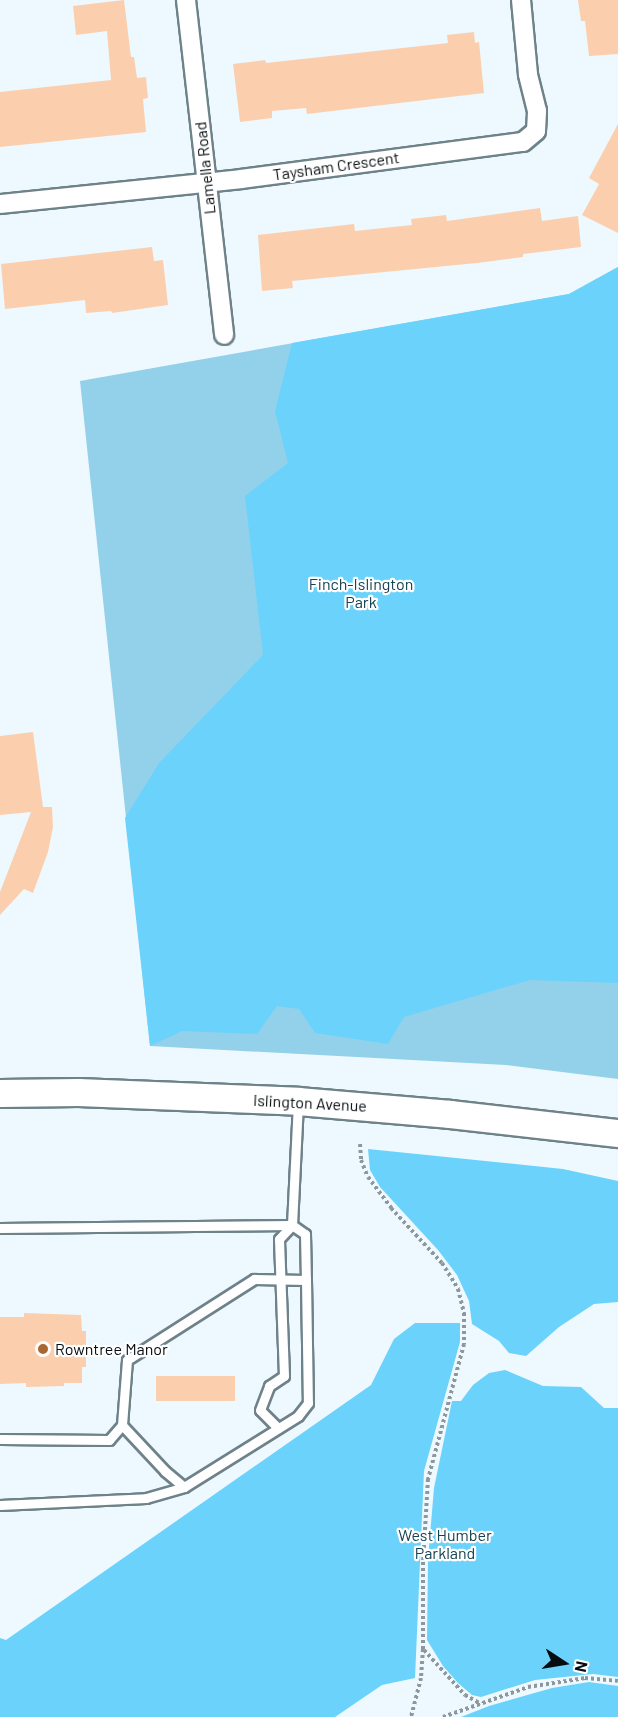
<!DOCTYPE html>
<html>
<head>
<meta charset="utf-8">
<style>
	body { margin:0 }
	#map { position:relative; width:618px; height:1717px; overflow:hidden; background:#edf9ff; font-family:Barlow,sans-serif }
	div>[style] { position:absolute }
	.green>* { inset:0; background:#93d0ea }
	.forest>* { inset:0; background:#6bd3fb }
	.building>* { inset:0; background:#fbcfae }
	.path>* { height:4px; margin-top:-2px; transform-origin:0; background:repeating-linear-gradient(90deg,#8d979c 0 3px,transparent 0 6px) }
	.roads { filter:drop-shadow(2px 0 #6f828a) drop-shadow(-2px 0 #6f828a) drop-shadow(0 2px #6f828a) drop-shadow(0 -2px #6f828a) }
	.lane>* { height:9px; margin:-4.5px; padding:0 4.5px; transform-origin:4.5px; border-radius:4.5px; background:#fff }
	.street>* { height:18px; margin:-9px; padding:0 9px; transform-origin:9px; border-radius:9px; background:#fff }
	.secondary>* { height:27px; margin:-13.5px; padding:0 13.5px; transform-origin:13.5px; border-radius:13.5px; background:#fff }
	.dots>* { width:16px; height:16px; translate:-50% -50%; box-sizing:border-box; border:3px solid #fff; border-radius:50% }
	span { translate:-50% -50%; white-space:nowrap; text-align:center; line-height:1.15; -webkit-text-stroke:4.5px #fff; paint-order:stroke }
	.street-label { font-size:16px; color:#060c0f }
	.park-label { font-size:16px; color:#144353 }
	.poi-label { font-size:16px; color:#060c0f }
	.left { translate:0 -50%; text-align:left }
	.north { position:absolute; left:534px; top:1633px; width:60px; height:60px; -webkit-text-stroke:4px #fff; paint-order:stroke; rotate:102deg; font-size:16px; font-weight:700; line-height:24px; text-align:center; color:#060c0f }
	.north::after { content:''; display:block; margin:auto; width:21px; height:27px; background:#060c0f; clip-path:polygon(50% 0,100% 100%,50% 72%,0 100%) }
</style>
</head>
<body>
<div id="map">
	<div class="green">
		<i style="clip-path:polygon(618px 267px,618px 1079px,506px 1065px,150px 1046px,80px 381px,569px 294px)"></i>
	</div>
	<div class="forest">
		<i style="clip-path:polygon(618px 267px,618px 983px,530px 980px,404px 1017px,388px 1044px,315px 1033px,299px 1009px,277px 1006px,257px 1034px,182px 1031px,150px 1046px,125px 818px,159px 763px,263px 655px,245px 496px,288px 463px,275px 411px,292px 343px,569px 294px)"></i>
		<i style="clip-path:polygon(368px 1149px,563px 1169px,618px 1181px,618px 1302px,594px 1304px,559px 1327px,526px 1356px,509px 1353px,499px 1341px,472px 1324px,469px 1301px,457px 1275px,438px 1250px,380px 1187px,370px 1170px)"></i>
		<i style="clip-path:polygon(415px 1323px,460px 1323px,460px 1342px,424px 1471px,415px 1678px,382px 1685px,335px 1717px,0 1717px,0 1638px,6px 1640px,371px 1385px,394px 1339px)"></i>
		<i style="clip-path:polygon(505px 1370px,543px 1386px,581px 1387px,604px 1408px,618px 1408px,618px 1677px,593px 1674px,535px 1680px,481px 1697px,472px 1695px,458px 1683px,443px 1666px,427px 1640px,428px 1559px,434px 1488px,452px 1401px,461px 1401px,473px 1385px,489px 1373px)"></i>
		<i style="clip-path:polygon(589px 1682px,618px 1686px,618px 1717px,461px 1717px,489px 1706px,552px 1688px)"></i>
	</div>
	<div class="building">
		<i style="clip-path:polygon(124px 0,131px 57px,134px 57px,137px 78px,146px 77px,148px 98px,143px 99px,146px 132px,0 147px,0 92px,111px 80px,107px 31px,76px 35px,73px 6px)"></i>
		<i style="clip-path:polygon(578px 0,618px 0,618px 54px,589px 56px,585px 21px,581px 21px)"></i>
		<i style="clip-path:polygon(474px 32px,475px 43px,479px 42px,484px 93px,307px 114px,306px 108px,272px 111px,272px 118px,240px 122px,233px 64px,265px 60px,266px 63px,448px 43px,447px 35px)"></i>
		<i style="clip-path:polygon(618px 124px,618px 233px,582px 215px,599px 184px,589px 178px)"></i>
		<i style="clip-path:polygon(540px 208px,542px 221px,578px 216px,581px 247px,523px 254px,523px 257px,477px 263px,292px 281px,293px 288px,262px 291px,258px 235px,354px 224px,355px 231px,412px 225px,411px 219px,446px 215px,447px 221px)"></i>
		<i style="clip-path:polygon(152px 247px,154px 261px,163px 260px,168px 305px,112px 313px,111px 311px,86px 313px,85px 300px,5px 309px,1px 264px)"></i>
		<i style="clip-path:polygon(33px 732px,43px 807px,52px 807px,53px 827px,48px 852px,33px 893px,24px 889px,0 915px,0 892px,31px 812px,0 815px,0 736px)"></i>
		<i style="clip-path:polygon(24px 1313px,81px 1315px,82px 1331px,86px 1331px,86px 1367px,82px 1367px,82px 1383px,64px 1383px,64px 1386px,26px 1387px,26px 1383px,0 1384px,0 1317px,24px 1317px)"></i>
		<i style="clip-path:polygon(156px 1376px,235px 1376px,235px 1401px,156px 1401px)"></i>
	</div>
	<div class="path">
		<i style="left:360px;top:1144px;width:16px;rotate:86deg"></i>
		<i style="left:361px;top:1160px;width:18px;rotate:68deg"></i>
		<i style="left:368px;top:1177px;width:39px;rotate:53deg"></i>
		<i style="left:391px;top:1208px;width:75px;rotate:47.2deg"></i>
		<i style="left:442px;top:1263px;width:31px;rotate:58deg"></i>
		<i style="left:458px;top:1289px;width:25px;rotate:76deg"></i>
		<i style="left:464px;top:1313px;width:31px;rotate:90deg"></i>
		<i style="left:464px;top:1344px;width:140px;rotate:104.9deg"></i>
		<i style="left:428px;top:1479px;width:83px;rotate:93.4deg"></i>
		<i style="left:423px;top:1562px;width:87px;rotate:90deg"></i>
		<i style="left:423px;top:1649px;width:29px;rotate:94deg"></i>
		<i style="left:421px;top:1678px;width:40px;rotate:104.4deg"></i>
		<i style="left:424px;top:1650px;width:61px;rotate:47.7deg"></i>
		<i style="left:465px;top:1695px;width:18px;rotate:29deg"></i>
		<i style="left:443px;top:1717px;width:90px;rotate:-19.4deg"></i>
		<i style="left:528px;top:1687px;width:58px;rotate:-9deg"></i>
		<i style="left:585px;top:1678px;width:33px;rotate:5deg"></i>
	</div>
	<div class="roads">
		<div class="lane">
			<i style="left:0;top:1228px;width:292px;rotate:-0.6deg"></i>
			<i style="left:292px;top:1225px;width:16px;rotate:35deg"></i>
			<i style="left:305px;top:1234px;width:46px;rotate:88.8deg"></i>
			<i style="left:306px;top:1280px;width:123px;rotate:89.1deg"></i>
			<i style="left:308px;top:1403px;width:16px;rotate:128deg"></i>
			<i style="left:298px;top:1416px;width:134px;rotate:148.1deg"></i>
			<i style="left:184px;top:1487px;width:25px;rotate:-140deg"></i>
			<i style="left:165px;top:1471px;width:63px;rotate:-133.1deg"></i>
			<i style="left:122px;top:1425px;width:65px;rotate:-85.6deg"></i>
			<i style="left:127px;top:1360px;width:151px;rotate:-32.5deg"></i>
			<i style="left:254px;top:1279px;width:52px;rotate:1.1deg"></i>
			<i style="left:278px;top:1428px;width:25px;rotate:-135deg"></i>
			<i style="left:260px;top:1410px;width:26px;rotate:-69deg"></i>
			<i style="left:269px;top:1386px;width:18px;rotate:-34deg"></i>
			<i style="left:284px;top:1376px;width:137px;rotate:-92.1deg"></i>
			<i style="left:279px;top:1239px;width:19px;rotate:-47deg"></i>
			<i style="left:292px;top:1225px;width:122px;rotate:-87.2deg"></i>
			<i style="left:0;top:1439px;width:109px;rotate:0.5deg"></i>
			<i style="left:109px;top:1440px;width:20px;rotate:-49deg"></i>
			<i style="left:0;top:1505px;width:146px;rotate:-2.7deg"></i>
			<i style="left:146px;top:1498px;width:40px;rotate:-16deg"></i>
		</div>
		<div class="street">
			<i style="left:186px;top:0;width:337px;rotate:83.5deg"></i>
			<i style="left:0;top:204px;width:242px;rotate:-5.9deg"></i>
			<i style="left:241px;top:179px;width:284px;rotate:-7.5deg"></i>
			<i style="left:523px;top:142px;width:17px;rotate:-40deg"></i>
			<i style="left:536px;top:131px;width:20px;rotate:-87deg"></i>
			<i style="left:537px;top:111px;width:38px;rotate:-104deg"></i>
			<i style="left:528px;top:74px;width:74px;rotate:-95.4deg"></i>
		</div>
		<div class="secondary">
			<i style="left:0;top:1093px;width:78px;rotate:-0.7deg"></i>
			<i style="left:78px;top:1092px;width:220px;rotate:2.3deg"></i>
			<i style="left:298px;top:1101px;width:153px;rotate:4.9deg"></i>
			<i style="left:450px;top:1114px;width:169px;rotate:6.5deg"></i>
		</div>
	</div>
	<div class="dots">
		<i style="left:43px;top:1349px;background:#a86831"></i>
	</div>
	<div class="street-label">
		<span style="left:336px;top:166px;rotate:-8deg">Taysham Crescent</span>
		<span style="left:205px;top:168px;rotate:-96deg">Lamella Road</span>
		<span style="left:310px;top:1103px;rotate:3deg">Islington Avenue</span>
	</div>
	<div class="park-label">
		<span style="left:361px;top:593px">Finch-Islington<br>Park</span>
		<span style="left:445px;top:1544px">West Humber<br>Parkland</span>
	</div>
	<div class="poi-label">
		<span class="left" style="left:55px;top:1349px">Rowntree Manor</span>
	</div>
	<div class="north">N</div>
</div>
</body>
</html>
